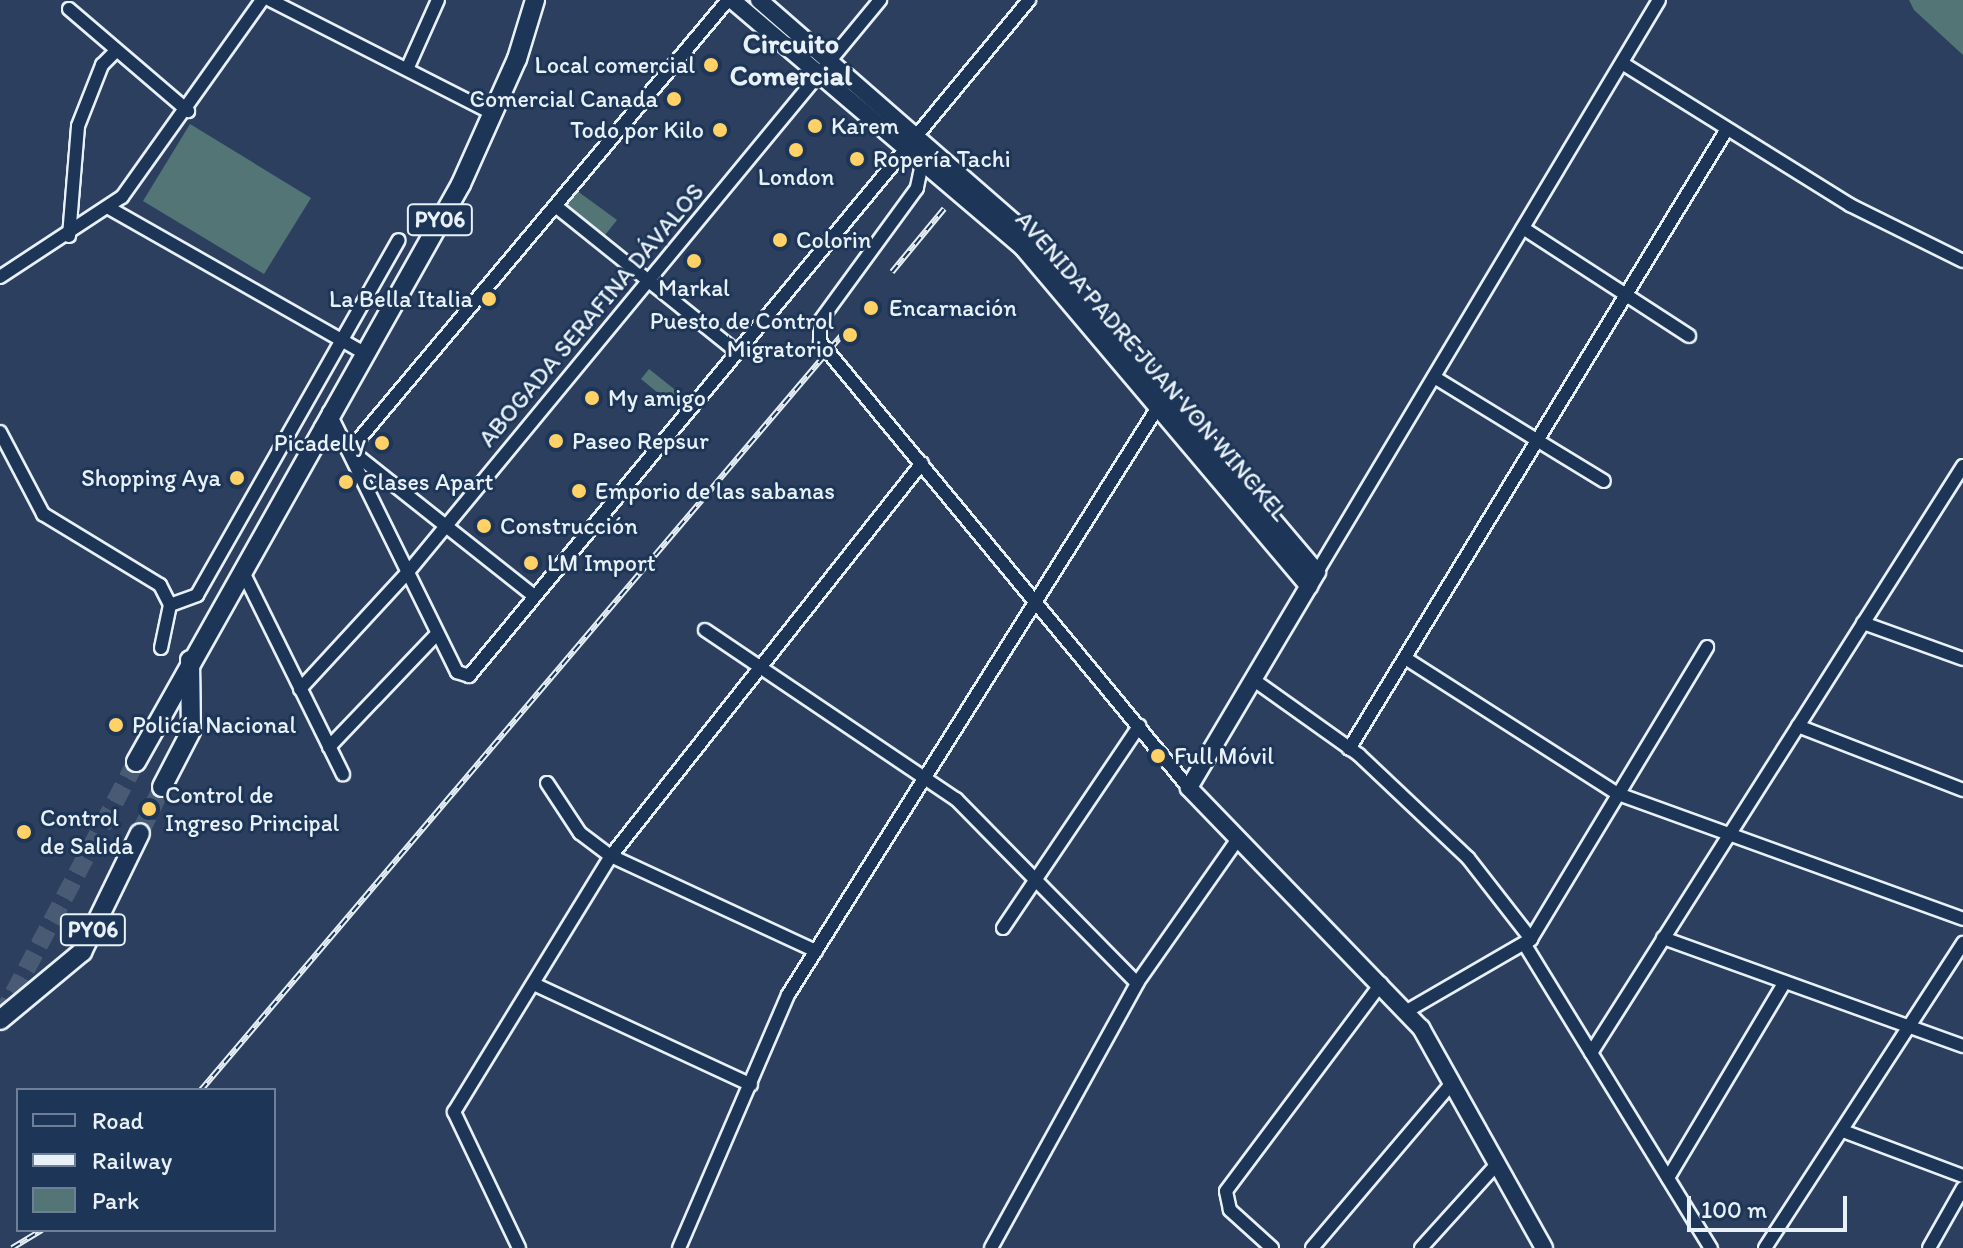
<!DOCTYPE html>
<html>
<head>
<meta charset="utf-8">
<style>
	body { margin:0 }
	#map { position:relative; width:1963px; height:1248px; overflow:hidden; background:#2d3f5e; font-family:Itim,sans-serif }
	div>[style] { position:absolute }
	.green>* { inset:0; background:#537575 }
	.highway-tunnel>* { height:18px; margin-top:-9px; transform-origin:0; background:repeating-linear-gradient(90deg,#495a75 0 18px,transparent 0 27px) }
	.roads { filter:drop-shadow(2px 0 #e8f1f8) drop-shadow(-2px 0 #e8f1f8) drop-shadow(0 2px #e8f1f8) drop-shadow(0 -2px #e8f1f8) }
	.minor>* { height:12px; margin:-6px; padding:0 6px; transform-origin:6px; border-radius:6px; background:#1d3557 }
	.major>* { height:16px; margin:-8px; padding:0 8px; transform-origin:8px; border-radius:8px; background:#1d3557 }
	.highway>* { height:18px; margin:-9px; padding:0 9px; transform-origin:9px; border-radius:9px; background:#1d3557 }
	.rail>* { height:6px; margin-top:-3px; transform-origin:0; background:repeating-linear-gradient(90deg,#1d3557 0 9px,#e8f1f8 0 18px); box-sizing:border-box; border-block:2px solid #e8f1f8 }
	.dots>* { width:22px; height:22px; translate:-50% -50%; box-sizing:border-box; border:4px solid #1d3557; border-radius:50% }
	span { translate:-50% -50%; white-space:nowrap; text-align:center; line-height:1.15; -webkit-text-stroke:6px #1d3557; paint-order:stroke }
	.shield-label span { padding:2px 6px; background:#1d3557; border:2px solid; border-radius:6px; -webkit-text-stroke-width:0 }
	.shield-label { font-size:22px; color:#e8f1f8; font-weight:700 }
	.poi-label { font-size:24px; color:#e8f1f8 }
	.right { translate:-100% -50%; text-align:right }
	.left { translate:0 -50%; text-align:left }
	.street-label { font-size:24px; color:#e8f1f8 }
	.quarter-label { font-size:28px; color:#e8f1f8; font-weight:700 }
	.legend { position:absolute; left:16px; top:1088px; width:260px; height:144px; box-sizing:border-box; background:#1d3557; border:2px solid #6e8097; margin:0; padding:10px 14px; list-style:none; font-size:24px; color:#e8f1f8 }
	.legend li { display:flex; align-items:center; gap:16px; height:40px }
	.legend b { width:40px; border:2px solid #6e8097 }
	.scale { position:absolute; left:1687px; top:1196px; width:160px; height:36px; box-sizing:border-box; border:4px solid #e8f1f8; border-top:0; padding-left:10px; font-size:24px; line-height:28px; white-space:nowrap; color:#e8f1f8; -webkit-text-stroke:6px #1d3557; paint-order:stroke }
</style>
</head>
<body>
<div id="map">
	<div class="green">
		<i style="clip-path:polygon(1909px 0,1963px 0,1963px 55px,1914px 10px)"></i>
		<i style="clip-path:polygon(190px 124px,311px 198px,264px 274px,143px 201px)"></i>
		<i style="clip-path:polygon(576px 190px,617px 220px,605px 235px,565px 204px)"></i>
		<i style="clip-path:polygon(649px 369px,683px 396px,674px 406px,641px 379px)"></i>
	</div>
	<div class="highway-tunnel">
		<i style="left:140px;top:833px;width:51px;rotate:-64.4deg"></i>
		<i style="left:1px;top:1017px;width:289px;rotate:-62.1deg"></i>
	</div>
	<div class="roads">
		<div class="minor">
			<i style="left:270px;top:0;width:251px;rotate:27deg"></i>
			<i style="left:69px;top:9px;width:157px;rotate:40.6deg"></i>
			<i style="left:1622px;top:63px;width:269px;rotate:31.9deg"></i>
			<i style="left:1850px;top:205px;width:126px;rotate:26.4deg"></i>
			<i style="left:408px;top:67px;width:73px;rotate:-65.9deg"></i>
			<i style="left:923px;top:159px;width:30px;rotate:102deg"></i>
			<i style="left:917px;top:188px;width:165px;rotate:126.1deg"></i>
			<i style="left:820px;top:321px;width:21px;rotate:90deg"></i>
			<i style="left:820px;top:342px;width:579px;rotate:50.4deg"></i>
			<i style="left:109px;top:208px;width:291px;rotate:29.6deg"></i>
			<i style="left:558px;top:208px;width:228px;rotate:38.8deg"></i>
			<i style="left:1523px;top:228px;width:198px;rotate:33deg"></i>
			<i style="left:69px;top:236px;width:110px;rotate:-85.3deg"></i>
			<i style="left:78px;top:126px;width:66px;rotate:-68.5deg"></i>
			<i style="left:102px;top:65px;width:20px;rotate:-45deg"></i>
			<i style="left:0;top:277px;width:146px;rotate:-33.3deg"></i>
			<i style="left:122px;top:197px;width:242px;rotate:-54.6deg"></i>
			<i style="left:1434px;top:377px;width:199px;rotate:31.5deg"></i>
			<i style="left:329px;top:412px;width:290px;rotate:63.8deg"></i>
			<i style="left:457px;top:672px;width:13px;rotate:18deg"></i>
			<i style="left:469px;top:676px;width:878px;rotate:-50.36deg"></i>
			<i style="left:321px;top:427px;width:272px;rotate:38.4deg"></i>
			<i style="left:0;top:432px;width:93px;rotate:62.3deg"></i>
			<i style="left:43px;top:514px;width:137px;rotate:31.3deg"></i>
			<i style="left:160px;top:585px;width:22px;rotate:63deg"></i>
			<i style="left:170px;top:605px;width:44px;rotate:101.8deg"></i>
			<i style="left:350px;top:450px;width:588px;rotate:-49.97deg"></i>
			<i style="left:242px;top:570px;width:228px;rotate:63.7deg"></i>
			<i style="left:1317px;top:572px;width:666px;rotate:-59.12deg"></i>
			<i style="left:170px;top:605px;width:29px;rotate:-20deg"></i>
			<i style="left:197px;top:595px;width:408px;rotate:-60.4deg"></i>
			<i style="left:1863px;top:623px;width:106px;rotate:19.8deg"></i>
			<i style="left:705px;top:630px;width:303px;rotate:34deg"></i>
			<i style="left:956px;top:799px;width:258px;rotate:45.5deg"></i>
			<i style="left:1405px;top:658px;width:253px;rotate:32.6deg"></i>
			<i style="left:1618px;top:794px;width:367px;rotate:19.9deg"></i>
			<i style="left:1254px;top:680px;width:129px;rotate:35.5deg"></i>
			<i style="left:1359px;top:755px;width:150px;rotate:43.4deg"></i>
			<i style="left:1468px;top:858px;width:103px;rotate:52.1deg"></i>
			<i style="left:1531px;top:939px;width:8px;rotate:135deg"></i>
			<i style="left:1525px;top:945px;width:356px;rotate:58.5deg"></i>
			<i style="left:300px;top:689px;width:159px;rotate:-47.3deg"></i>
			<i style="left:408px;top:572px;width:742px;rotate:-50.47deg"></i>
			<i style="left:1798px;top:726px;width:177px;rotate:21.2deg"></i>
			<i style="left:329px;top:747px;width:156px;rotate:-46.3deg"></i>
			<i style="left:1349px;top:749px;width:726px;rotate:-58.63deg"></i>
			<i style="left:547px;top:783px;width:60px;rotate:56.6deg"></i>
			<i style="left:580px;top:833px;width:39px;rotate:37deg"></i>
			<i style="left:611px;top:856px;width:226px;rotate:24.9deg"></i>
			<i style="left:1003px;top:928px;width:244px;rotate:-56deg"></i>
			<i style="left:1663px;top:938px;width:319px;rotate:19.8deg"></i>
			<i style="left:536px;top:985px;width:237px;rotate:24.9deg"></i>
			<i style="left:1407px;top:1011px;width:143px;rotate:-30.1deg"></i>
			<i style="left:1531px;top:939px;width:341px;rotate:-58.9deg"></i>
			<i style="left:1591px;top:1053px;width:695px;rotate:-57.64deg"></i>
			<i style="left:1843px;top:1131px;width:128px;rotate:20.6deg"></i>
			<i style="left:1668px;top:1178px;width:228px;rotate:-59.2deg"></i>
			<i style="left:519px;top:1248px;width:151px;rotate:-115.5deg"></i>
			<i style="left:454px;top:1112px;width:300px;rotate:-58.5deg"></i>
			<i style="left:611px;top:856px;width:501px;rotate:-51.64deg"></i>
			<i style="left:679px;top:1248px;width:275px;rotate:-66.7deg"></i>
			<i style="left:788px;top:995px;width:695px;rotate:-57.82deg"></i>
			<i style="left:991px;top:1248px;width:303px;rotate:-61.1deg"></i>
			<i style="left:1137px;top:983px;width:171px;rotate:-55deg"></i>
			<i style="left:1272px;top:1248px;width:57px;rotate:-137.9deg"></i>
			<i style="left:1230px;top:1210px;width:19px;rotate:-102deg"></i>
			<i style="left:1226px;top:1191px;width:259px;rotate:-53.2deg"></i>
			<i style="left:1312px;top:1248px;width:216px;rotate:-49.7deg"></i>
			<i style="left:1421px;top:1248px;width:113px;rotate:-47.9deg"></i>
			<i style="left:1765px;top:1248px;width:364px;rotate:-57deg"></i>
			<i style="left:1929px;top:1248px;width:69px;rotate:-60.5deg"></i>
		</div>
		<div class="major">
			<i style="left:732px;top:0;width:382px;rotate:40.4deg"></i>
			<i style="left:1023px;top:248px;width:443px;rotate:49.8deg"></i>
			<i style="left:759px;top:0;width:370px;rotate:41.1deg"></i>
			<i style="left:1038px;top:243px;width:431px;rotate:49.7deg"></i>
			<i style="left:1317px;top:572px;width:251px;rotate:120.7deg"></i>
			<i style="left:1189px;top:788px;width:334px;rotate:46deg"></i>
			<i style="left:1421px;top:1028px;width:252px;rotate:60.8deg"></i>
		</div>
		<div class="highway">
			<i style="left:136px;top:762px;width:663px;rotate:-60.65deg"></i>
			<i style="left:461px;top:184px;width:137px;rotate:-65.9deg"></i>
			<i style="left:517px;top:59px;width:62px;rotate:-73deg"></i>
			<i style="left:162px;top:787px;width:63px;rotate:-62.6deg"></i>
			<i style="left:191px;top:731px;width:71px;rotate:-90.8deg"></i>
			<i style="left:0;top:1020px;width:107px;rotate:-39.7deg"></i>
			<i style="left:82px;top:952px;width:132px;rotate:-64deg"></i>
		</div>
	</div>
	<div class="rail">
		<i style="left:892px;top:272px;width:82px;rotate:-50.5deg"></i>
		<i style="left:201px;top:1090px;width:990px;rotate:-49.67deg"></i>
		<i style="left:12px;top:1248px;width:35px;rotate:-31deg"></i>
	</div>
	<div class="dots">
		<i style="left:711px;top:65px;background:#ffd166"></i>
		<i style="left:674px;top:99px;background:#ffd166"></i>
		<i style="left:815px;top:126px;background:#ffd166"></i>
		<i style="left:720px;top:130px;background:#ffd166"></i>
		<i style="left:796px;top:150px;background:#ffd166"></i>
		<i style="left:857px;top:159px;background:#ffd166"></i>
		<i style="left:780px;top:240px;background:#ffd166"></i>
		<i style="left:694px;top:261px;background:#ffd166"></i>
		<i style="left:489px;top:299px;background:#ffd166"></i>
		<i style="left:871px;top:308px;background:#ffd166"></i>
		<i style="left:850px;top:335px;background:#ffd166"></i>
		<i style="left:592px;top:398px;background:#ffd166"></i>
		<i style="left:556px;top:441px;background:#ffd166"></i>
		<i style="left:382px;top:443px;background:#ffd166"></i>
		<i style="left:237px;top:478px;background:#ffd166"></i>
		<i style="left:346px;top:482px;background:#ffd166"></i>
		<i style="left:579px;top:491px;background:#ffd166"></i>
		<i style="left:484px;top:526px;background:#ffd166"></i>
		<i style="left:531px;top:563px;background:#ffd166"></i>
		<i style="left:116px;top:725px;background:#ffd166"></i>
		<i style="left:1158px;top:756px;background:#ffd166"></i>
		<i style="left:149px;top:809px;background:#ffd166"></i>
		<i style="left:24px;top:832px;background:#ffd166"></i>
	</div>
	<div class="shield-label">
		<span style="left:440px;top:220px">PY06</span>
		<span style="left:93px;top:930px">PY06</span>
	</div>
	<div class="poi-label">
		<span class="right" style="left:695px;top:65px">Local comercial</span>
		<span class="right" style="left:658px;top:99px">Comercial Canada</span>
		<span class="left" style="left:831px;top:126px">Karem</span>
		<span class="right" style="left:704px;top:130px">Todo por Kilo</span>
		<span class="left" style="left:873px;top:159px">Ropería Tachi</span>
		<span style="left:796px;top:177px">London</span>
		<span class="left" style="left:796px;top:240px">Colorin</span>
		<span style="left:694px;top:288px">Markal</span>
		<span class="right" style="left:473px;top:299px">La Bella Italia</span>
		<span class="left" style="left:889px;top:308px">Encarnación</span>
		<span class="right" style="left:834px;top:335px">Puesto de Control<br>Migratorio</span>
		<span class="left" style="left:608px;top:398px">My amigo</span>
		<span class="left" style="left:572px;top:441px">Paseo Repsur</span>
		<span class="right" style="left:366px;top:443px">Picadelly</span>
		<span class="right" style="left:221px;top:478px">Shopping Aya</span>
		<span class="left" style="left:362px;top:482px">Clases Apart</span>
		<span class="left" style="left:595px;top:491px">Emporio de las sabanas</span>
		<span class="left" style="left:500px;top:526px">Construcción</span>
		<span class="left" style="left:547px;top:563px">LM Import</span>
		<span class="left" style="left:132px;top:725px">Policía Nacional</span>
		<span class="left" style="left:1174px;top:756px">Full Móvil</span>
		<span class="left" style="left:165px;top:809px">Control de<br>Ingreso Principal</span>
		<span class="left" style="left:40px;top:832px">Control<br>de Salida</span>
	</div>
	<div class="street-label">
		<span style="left:591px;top:315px;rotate:-50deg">ABOGADA SERAFINA DÁVALOS</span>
		<span style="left:1152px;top:366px;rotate:49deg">AVENIDA PADRE JUAN VON WINCKEL</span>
	</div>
	<div class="quarter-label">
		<span style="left:791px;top:59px">Circuito<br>Comercial</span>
	</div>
	<ul class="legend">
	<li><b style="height:10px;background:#1d3557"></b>Road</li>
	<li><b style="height:10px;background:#e8f1f8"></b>Railway</li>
	<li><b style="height:22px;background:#537575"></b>Park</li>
	</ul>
	<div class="scale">100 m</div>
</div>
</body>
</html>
